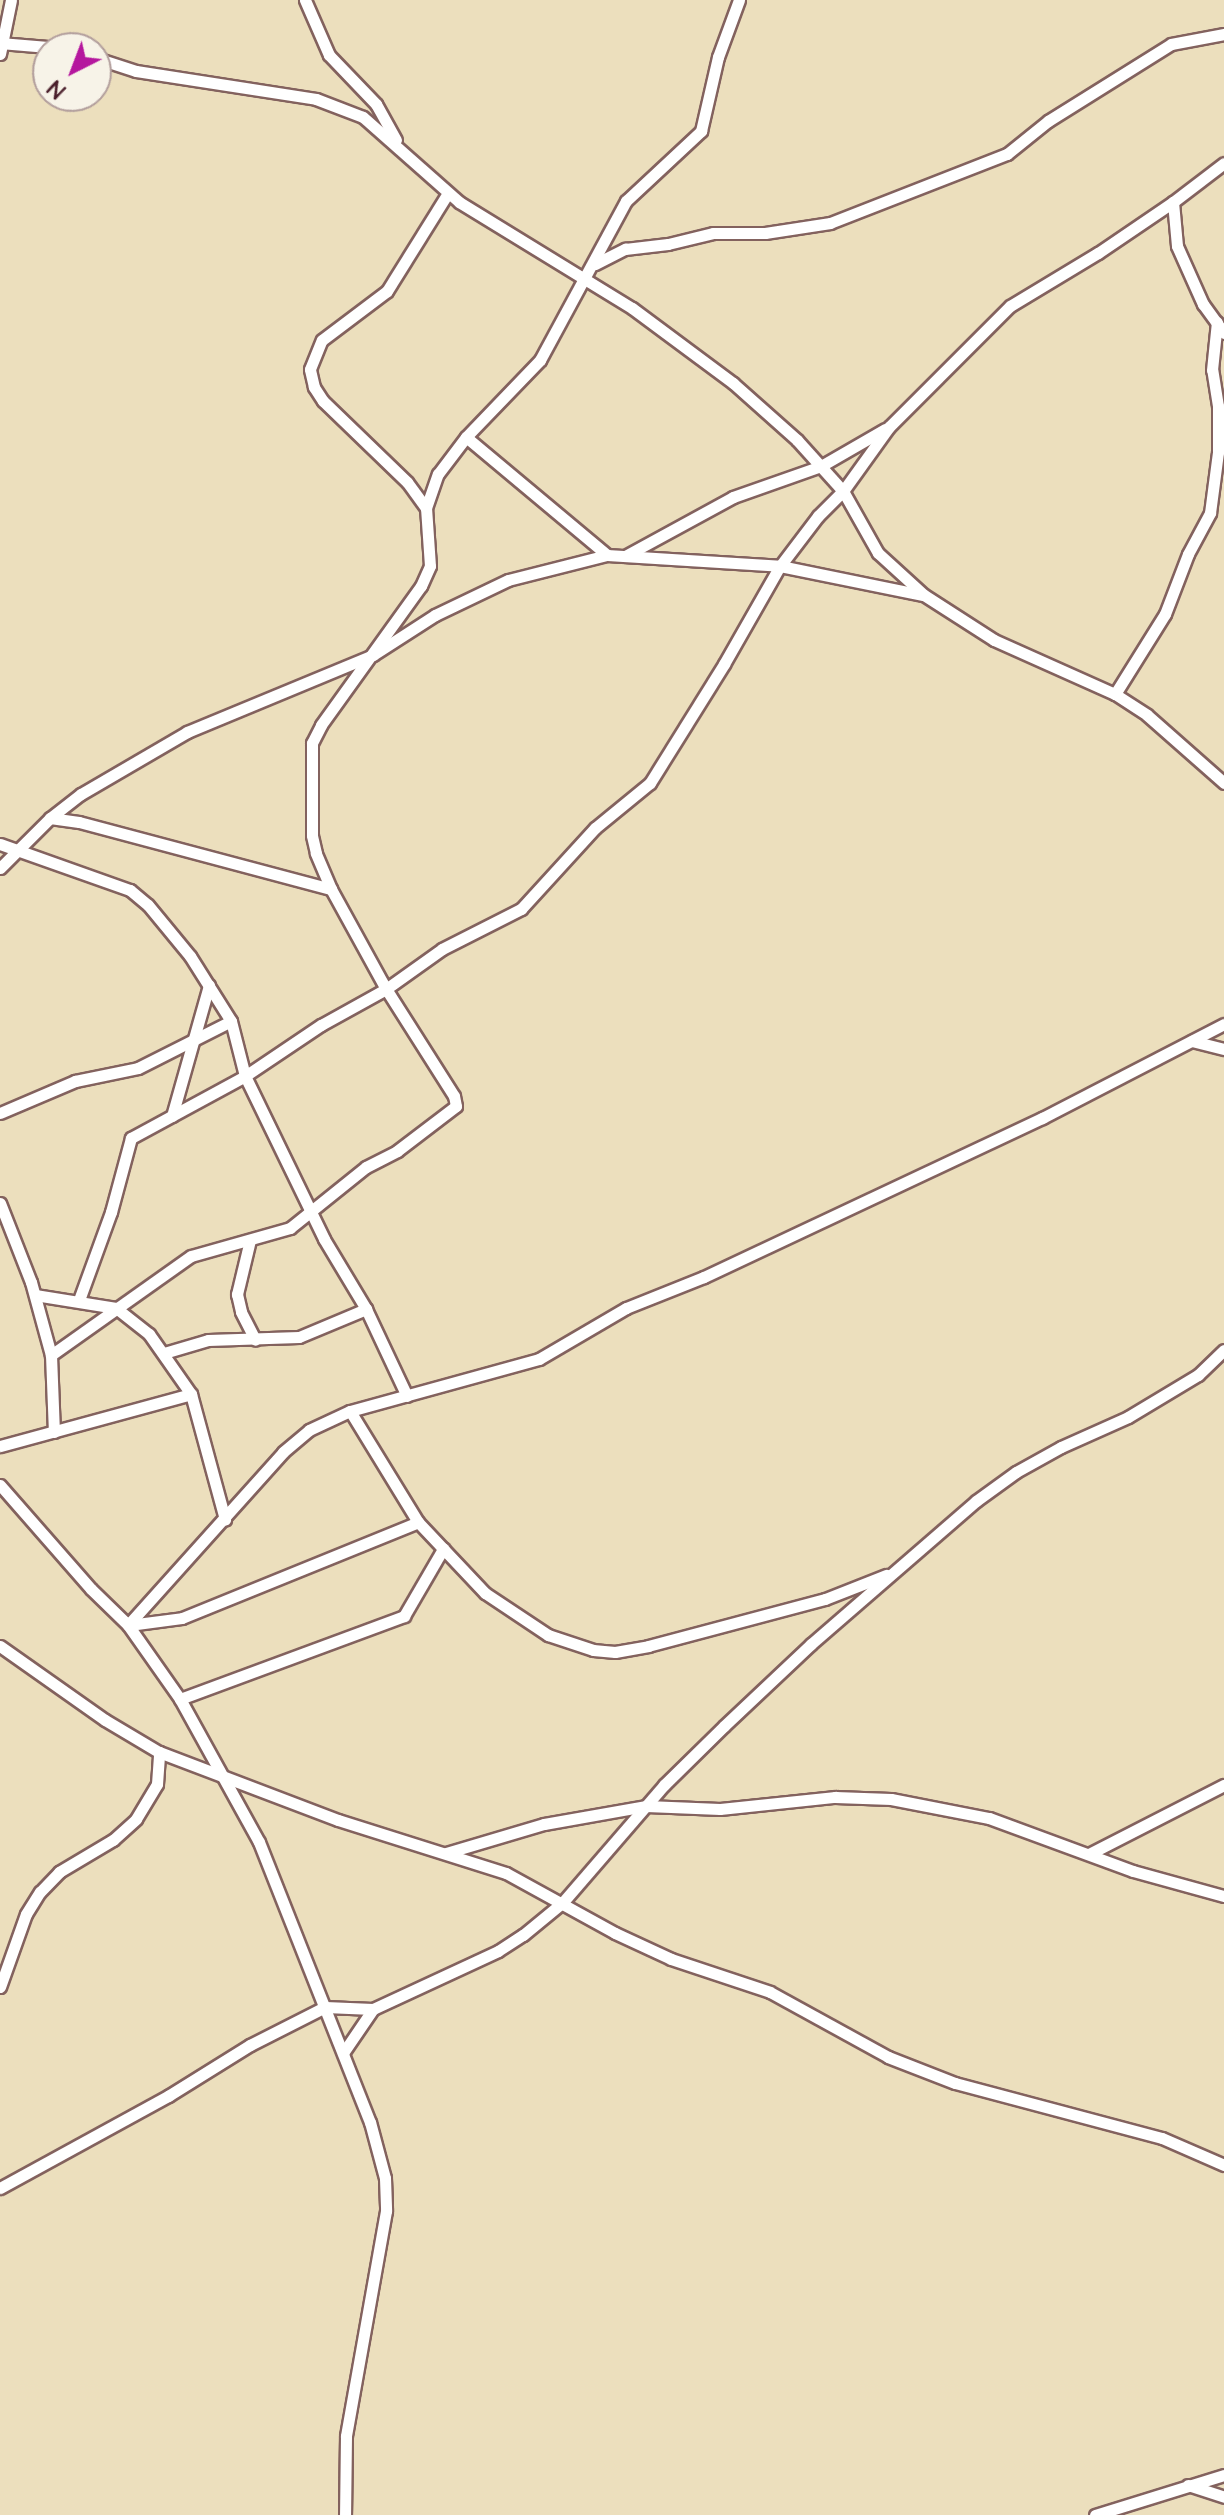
<!DOCTYPE html>
<html>
<head>
<meta charset="utf-8">
<style>
	body { margin:0 }
	#map { position:relative; width:1224px; height:2515px; overflow:hidden; background:#ecdfbd; font-family:"Architects Daughter",sans-serif }
	div>[style] { position:absolute }
	.roads { filter:drop-shadow(2px 0 #83625e) drop-shadow(-2px 0 #83625e) drop-shadow(0 2px #83625e) drop-shadow(0 -2px #83625e) }
	.minor>* { height:11px; margin:-5.5px; padding:0 5.5px; transform-origin:5.5px; border-radius:5.5px; background:#fff }
	span { translate:-50% -50%; white-space:nowrap; text-align:center; line-height:1.15; -webkit-text-stroke:8px #f7f3e8; paint-order:stroke }
	.north { position:absolute; left:32px; top:32px; width:80px; height:80px; box-sizing:border-box; background:#f7f3e8; border:2px solid #b29e9c; border-radius:50%; rotate:222deg; font-size:22px; font-weight:700; line-height:32px; text-align:center; color:#4a1f2b }
	.north::after { content:''; display:block; margin:auto; width:28px; height:36px; background:#b5179e; clip-path:polygon(50% 0,100% 100%,50% 72%,0 100%) }
</style>
</head>
<body>
<div id="map">
	<div class="roads">
		<div class="minor">
			<i style="left:305px;top:0;width:60px;rotate:66.4deg"></i>
			<i style="left:329px;top:55px;width:68px;rotate:46.2deg"></i>
			<i style="left:376px;top:104px;width:41px;rotate:60.9deg"></i>
			<i style="left:0;top:43px;width:60px;rotate:4.8deg"></i>
			<i style="left:0;top:54px;width:55px;rotate:-78.5deg"></i>
			<i style="left:96px;top:58px;width:42px;rotate:18deg"></i>
			<i style="left:136px;top:71px;width:182px;rotate:8.8deg"></i>
			<i style="left:316px;top:99px;width:50px;rotate:21deg"></i>
			<i style="left:363px;top:117px;width:128px;rotate:41.5deg"></i>
			<i style="left:459px;top:202px;width:203px;rotate:31.5deg"></i>
			<i style="left:632px;top:308px;width:126px;rotate:36.6deg"></i>
			<i style="left:733px;top:383px;width:86px;rotate:41.7deg"></i>
			<i style="left:797px;top:440px;width:69px;rotate:48deg"></i>
			<i style="left:843px;top:491px;width:71px;rotate:60.6deg"></i>
			<i style="left:878px;top:553px;width:62px;rotate:42.4deg"></i>
			<i style="left:924px;top:595px;width:83px;rotate:32.7deg"></i>
			<i style="left:994px;top:640px;width:133px;rotate:24.1deg"></i>
			<i style="left:1115px;top:694px;width:38px;rotate:33deg"></i>
			<i style="left:1147px;top:715px;width:103px;rotate:41.4deg"></i>
			<i style="left:1173px;top:202px;width:44px;rotate:84.8deg"></i>
			<i style="left:1177px;top:246px;width:64px;rotate:65.9deg"></i>
			<i style="left:1203px;top:304px;width:36px;rotate:54deg"></i>
			<i style="left:595px;top:264px;width:34px;rotate:-27deg"></i>
			<i style="left:625px;top:249px;width:43px;rotate:-6.6deg"></i>
			<i style="left:668px;top:244px;width:46px;rotate:-13.7deg"></i>
			<i style="left:713px;top:233px;width:52px"></i>
			<i style="left:765px;top:233px;width:66px;rotate:-8.7deg"></i>
			<i style="left:830px;top:223px;width:190px;rotate:-21.3deg"></i>
			<i style="left:1007px;top:154px;width:53px;rotate:-38.8deg"></i>
			<i style="left:1048px;top:121px;width:145px;rotate:-32deg"></i>
			<i style="left:1171px;top:44px;width:54px;rotate:-10.7deg"></i>
			<i style="left:466px;top:437px;width:184px;rotate:39.9deg"></i>
			<i style="left:426px;top:508px;width:32px;rotate:-126deg"></i>
			<i style="left:407px;top:482px;width:117px;rotate:-136deg"></i>
			<i style="left:323px;top:401px;width:17px;rotate:-123deg"></i>
			<i style="left:314px;top:387px;width:18px;rotate:-103deg"></i>
			<i style="left:310px;top:369px;width:31px;rotate:-68deg"></i>
			<i style="left:322px;top:340px;width:81px;rotate:-37deg"></i>
			<i style="left:387px;top:291px;width:115px;rotate:-58.1deg"></i>
			<i style="left:625px;top:556px;width:123px;rotate:-28.6deg"></i>
			<i style="left:733px;top:497px;width:93px;rotate:-19.4deg"></i>
			<i style="left:821px;top:466px;width:74px;rotate:-30deg"></i>
			<i style="left:1115px;top:694px;width:94px;rotate:-58deg"></i>
			<i style="left:1165px;top:614px;width:64px;rotate:-69deg"></i>
			<i style="left:1188px;top:554px;width:47px;rotate:-61.8deg"></i>
			<i style="left:1210px;top:513px;width:62px;rotate:-82.5deg"></i>
			<i style="left:1218px;top:452px;width:46px;rotate:-90deg"></i>
			<i style="left:1218px;top:406px;width:36px;rotate:-99deg"></i>
			<i style="left:1212px;top:370px;width:48px;rotate:-84.1deg"></i>
			<i style="left:50px;top:818px;width:29px;rotate:8deg"></i>
			<i style="left:79px;top:822px;width:261px;rotate:14.9deg"></i>
			<i style="left:0;top:844px;width:138px;rotate:19.5deg"></i>
			<i style="left:130px;top:890px;width:23px;rotate:40deg"></i>
			<i style="left:148px;top:905px;width:66px;rotate:50.5deg"></i>
			<i style="left:190px;top:956px;width:77px;rotate:57.8deg"></i>
			<i style="left:231px;top:1021px;width:57px;rotate:75.7deg"></i>
			<i style="left:245px;top:1076px;width:181px;rotate:64.1deg"></i>
			<i style="left:324px;top:1239px;width:82px;rotate:59deg"></i>
			<i style="left:366px;top:1309px;width:96px;rotate:64.8deg"></i>
			<i style="left:0;top:868px;width:71px;rotate:-45deg"></i>
			<i style="left:50px;top:818px;width:39px;rotate:-38deg"></i>
			<i style="left:81px;top:794px;width:123px;rotate:-30.3deg"></i>
			<i style="left:187px;top:732px;width:201px;rotate:-22.5deg"></i>
			<i style="left:373px;top:655px;width:74px;rotate:-32.8deg"></i>
			<i style="left:435px;top:615px;width:81px;rotate:-25.6deg"></i>
			<i style="left:508px;top:580px;width:102px;rotate:-14.2deg"></i>
			<i style="left:607px;top:555px;width:173px;rotate:3.6deg"></i>
			<i style="left:780px;top:566px;width:146px;rotate:11.5deg"></i>
			<i style="left:1192px;top:1041px;width:33px;rotate:14deg"></i>
			<i style="left:0;top:1113px;width:82px;rotate:-23.1deg"></i>
			<i style="left:75px;top:1081px;width:64px;rotate:-11.7deg"></i>
			<i style="left:138px;top:1068px;width:104px;rotate:-26.8deg"></i>
			<i style="left:172px;top:1116px;width:136px;rotate:-74.2deg"></i>
			<i style="left:0;top:1203px;width:85px;rotate:68.6deg"></i>
			<i style="left:31px;top:1282px;width:76px;rotate:74.7deg"></i>
			<i style="left:51px;top:1355px;width:77px;rotate:87.8deg"></i>
			<i style="left:250px;top:1240px;width:56px;rotate:103.5deg"></i>
			<i style="left:237px;top:1294px;width:18px;rotate:77deg"></i>
			<i style="left:241px;top:1312px;width:31px;rotate:63deg"></i>
			<i style="left:35px;top:1295px;width:82px;rotate:9.1deg"></i>
			<i style="left:116px;top:1308px;width:42px;rotate:38.2deg"></i>
			<i style="left:149px;top:1334px;width:73px;rotate:55deg"></i>
			<i style="left:191px;top:1394px;width:130px;rotate:74.8deg"></i>
			<i style="left:79px;top:1300px;width:94px;rotate:-70deg"></i>
			<i style="left:111px;top:1212px;width:77px;rotate:-74.9deg"></i>
			<i style="left:131px;top:1138px;width:130px;rotate:-28.5deg"></i>
			<i style="left:245px;top:1076px;width:92px;rotate:-33.9deg"></i>
			<i style="left:321px;top:1025px;width:74px;rotate:-29deg"></i>
			<i style="left:386px;top:989px;width:69px;rotate:-35.5deg"></i>
			<i style="left:442px;top:949px;width:89px;rotate:-26.9deg"></i>
			<i style="left:521px;top:909px;width:110px;rotate:-47.6deg"></i>
			<i style="left:595px;top:828px;width:71px;rotate:-39.3deg"></i>
			<i style="left:650px;top:783px;width:140px;rotate:-58.1deg"></i>
			<i style="left:724px;top:664px;width:113px;rotate:-60.3deg"></i>
			<i style="left:780px;top:566px;width:63px;rotate:-52.8deg"></i>
			<i style="left:818px;top:516px;width:35px;rotate:-45deg"></i>
			<i style="left:843px;top:491px;width:79px;rotate:-54.3deg"></i>
			<i style="left:889px;top:427px;width:171px;rotate:-45deg"></i>
			<i style="left:1010px;top:306px;width:103px;rotate:-31.1deg"></i>
			<i style="left:1098px;top:253px;width:91px;rotate:-34.2deg"></i>
			<i style="left:1173px;top:202px;width:64px;rotate:-37.4deg"></i>
			<i style="left:164px;top:1353px;width:46px;rotate:-16.5deg"></i>
			<i style="left:208px;top:1340px;width:91px;rotate:-1.9deg"></i>
			<i style="left:299px;top:1337px;width:73px;rotate:-22.7deg"></i>
			<i style="left:51px;top:1355px;width:171px;rotate:-35.3deg"></i>
			<i style="left:191px;top:1256px;width:103px;rotate:-15.8deg"></i>
			<i style="left:290px;top:1228px;width:97px;rotate:-38.8deg"></i>
			<i style="left:366px;top:1167px;width:35px;rotate:-27deg"></i>
			<i style="left:397px;top:1151px;width:74px;rotate:-37.3deg"></i>
			<i style="left:456px;top:1106px;width:10px;rotate:-101deg"></i>
			<i style="left:454px;top:1096px;width:127px;rotate:-122.4deg"></i>
			<i style="left:386px;top:989px;width:114px;rotate:-118.8deg"></i>
			<i style="left:331px;top:889px;width:39px;rotate:-113deg"></i>
			<i style="left:316px;top:853px;width:18px;rotate:-103deg"></i>
			<i style="left:312px;top:835px;width:92px;rotate:-90deg"></i>
			<i style="left:312px;top:743px;width:20px;rotate:-63deg"></i>
			<i style="left:321px;top:725px;width:171px;rotate:-54.3deg"></i>
			<i style="left:421px;top:586px;width:22px;rotate:-66deg"></i>
			<i style="left:430px;top:566px;width:58px;rotate:-93.9deg"></i>
			<i style="left:426px;top:508px;width:36px;rotate:-71deg"></i>
			<i style="left:438px;top:474px;width:46px;rotate:-52.9deg"></i>
			<i style="left:466px;top:437px;width:107px;rotate:-46.1deg"></i>
			<i style="left:540px;top:360px;width:181px;rotate:-61.6deg"></i>
			<i style="left:626px;top:201px;width:103px;rotate:-43deg"></i>
			<i style="left:701px;top:131px;width:76px;rotate:-77.1deg"></i>
			<i style="left:718px;top:57px;width:61px;rotate:-69.8deg"></i>
			<i style="left:350px;top:1411px;width:130px;rotate:58.5deg"></i>
			<i style="left:418px;top:1522px;width:98px;rotate:46.7deg"></i>
			<i style="left:485px;top:1593px;width:76px;rotate:33.7deg"></i>
			<i style="left:548px;top:1635px;width:47px;rotate:18.4deg"></i>
			<i style="left:593px;top:1650px;width:22px;rotate:5deg"></i>
			<i style="left:615px;top:1652px;width:34px;rotate:-10deg"></i>
			<i style="left:648px;top:1646px;width:183px;rotate:-14.9deg"></i>
			<i style="left:825px;top:1599px;width:66px;rotate:-21.5deg"></i>
			<i style="left:0;top:1446px;width:198px;rotate:-15.2deg"></i>
			<i style="left:0;top:1485px;width:138px;rotate:48.8deg"></i>
			<i style="left:91px;top:1589px;width:52px;rotate:44.2deg"></i>
			<i style="left:128px;top:1625px;width:90px;rotate:54.9deg"></i>
			<i style="left:180px;top:1699px;width:163px;rotate:61.1deg"></i>
			<i style="left:259px;top:1842px;width:301px;rotate:68.4deg"></i>
			<i style="left:370px;top:2122px;width:58px;rotate:75deg"></i>
			<i style="left:385px;top:2178px;width:33px;rotate:88deg"></i>
			<i style="left:386px;top:2211px;width:229px;rotate:100.1deg"></i>
			<i style="left:346px;top:2436px;width:79px;rotate:90.7deg"></i>
			<i style="left:128px;top:1625px;width:232px;rotate:-48.1deg"></i>
			<i style="left:283px;top:1452px;width:34px;rotate:-40deg"></i>
			<i style="left:309px;top:1430px;width:45px;rotate:-24.9deg"></i>
			<i style="left:350px;top:1411px;width:196px;rotate:-15.4deg"></i>
			<i style="left:539px;top:1359px;width:101px;rotate:-30.4deg"></i>
			<i style="left:626px;top:1308px;width:84px;rotate:-21.7deg"></i>
			<i style="left:704px;top:1277px;width:374px;rotate:-25.2deg"></i>
			<i style="left:1042px;top:1118px;width:205px;rotate:-27.3deg"></i>
			<i style="left:129px;top:1625px;width:53px;rotate:-7.5deg"></i>
			<i style="left:182px;top:1618px;width:255px;rotate:-22.1deg"></i>
			<i style="left:0;top:1646px;width:128px;rotate:35.2deg"></i>
			<i style="left:105px;top:1720px;width:63px;rotate:30.7deg"></i>
			<i style="left:159px;top:1752px;width:191px;rotate:20.8deg"></i>
			<i style="left:338px;top:1820px;width:176px;rotate:17.5deg"></i>
			<i style="left:506px;top:1873px;width:124px;rotate:28.8deg"></i>
			<i style="left:615px;top:1933px;width:62px;rotate:24.9deg"></i>
			<i style="left:671px;top:1959px;width:104px;rotate:18.4deg"></i>
			<i style="left:770px;top:1992px;width:135px;rotate:28.8deg"></i>
			<i style="left:888px;top:2057px;width:72px;rotate:21.2deg"></i>
			<i style="left:955px;top:2083px;width:214px;rotate:14.9deg"></i>
			<i style="left:1162px;top:2138px;width:68px;rotate:23.5deg"></i>
			<i style="left:180px;top:1699px;width:239px;rotate:-20.3deg"></i>
			<i style="left:404px;top:1616px;width:78px;rotate:-59.8deg"></i>
			<i style="left:446px;top:1853px;width:102px;rotate:-16.5deg"></i>
			<i style="left:544px;top:1824px;width:104px;rotate:-10deg"></i>
			<i style="left:646px;top:1806px;width:74px;rotate:2.3deg"></i>
			<i style="left:720px;top:1809px;width:116px;rotate:-6deg"></i>
			<i style="left:835px;top:1797px;width:56px;rotate:2deg"></i>
			<i style="left:891px;top:1799px;width:100px;rotate:11deg"></i>
			<i style="left:989px;top:1818px;width:153px;rotate:20.2deg"></i>
			<i style="left:1133px;top:1871px;width:94px;rotate:15.4deg"></i>
			<i style="left:1089px;top:1854px;width:152px;rotate:-27.1deg"></i>
			<i style="left:0;top:1987px;width:77px;rotate:-70.4deg"></i>
			<i style="left:26px;top:1914px;width:26px;rotate:-58deg"></i>
			<i style="left:40px;top:1892px;width:28px;rotate:-46deg"></i>
			<i style="left:59px;top:1872px;width:63px;rotate:-30.7deg"></i>
			<i style="left:113px;top:1840px;width:31px;rotate:-42deg"></i>
			<i style="left:136px;top:1819px;width:41px;rotate:-59deg"></i>
			<i style="left:157px;top:1784px;width:32px;rotate:-86deg"></i>
			<i style="left:343px;top:2053px;width:53px;rotate:-55.7deg"></i>
			<i style="left:0;top:2188px;width:192px;rotate:-28.7deg"></i>
			<i style="left:168px;top:2096px;width:97px;rotate:-31.9deg"></i>
			<i style="left:250px;top:2045px;width:84px;rotate:-26.9deg"></i>
			<i style="left:325px;top:2007px;width:48px;rotate:2.4deg"></i>
			<i style="left:373px;top:2009px;width:138px;rotate:-24.9deg"></i>
			<i style="left:498px;top:1951px;width:30px;rotate:-33deg"></i>
			<i style="left:523px;top:1935px;width:52px;rotate:-39.5deg"></i>
			<i style="left:563px;top:1902px;width:155px;rotate:-49.2deg"></i>
			<i style="left:664px;top:1785px;width:84px;rotate:-44.5deg"></i>
			<i style="left:724px;top:1726px;width:120px;rotate:-43.3deg"></i>
			<i style="left:811px;top:1644px;width:218px;rotate:-40.9deg"></i>
			<i style="left:976px;top:1501px;width:49px;rotate:-35.9deg"></i>
			<i style="left:1016px;top:1472px;width:51px;rotate:-29.1deg"></i>
			<i style="left:1061px;top:1447px;width:73px;rotate:-24.1deg"></i>
			<i style="left:1128px;top:1417px;width:82px;rotate:-31deg"></i>
			<i style="left:1198px;top:1375px;width:36px;rotate:-44deg"></i>
			<i style="left:1188px;top:2485px;width:38px;rotate:18deg"></i>
			<i style="left:1095px;top:2515px;width:135px;rotate:-17.2deg"></i>
		</div>
	</div>
	<div class="north">N</div>
</div>
</body>
</html>
